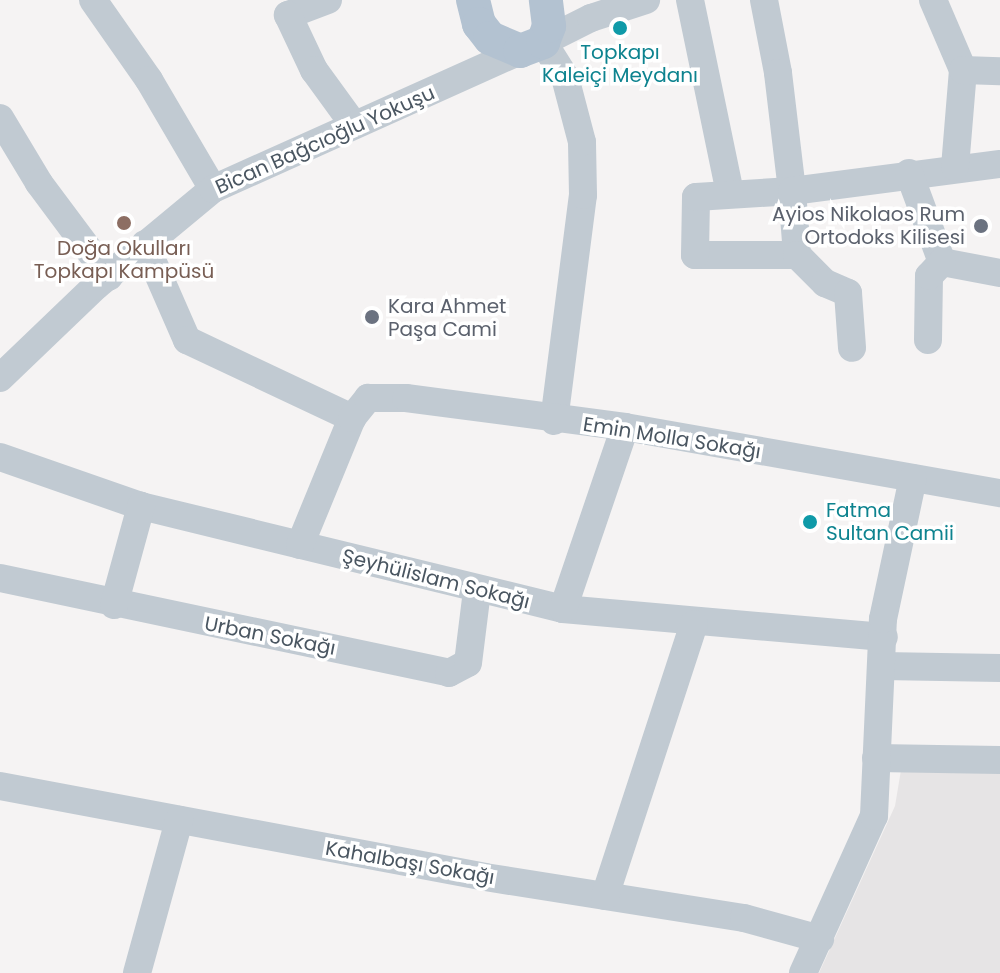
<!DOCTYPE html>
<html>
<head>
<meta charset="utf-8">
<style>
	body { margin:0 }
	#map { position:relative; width:1000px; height:973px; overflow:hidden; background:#f5f3f3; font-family:Poppins,sans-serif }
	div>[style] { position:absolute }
	.education>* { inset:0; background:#e6e4e5 }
	.minor>* { height:28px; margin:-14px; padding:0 14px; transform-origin:14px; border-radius:14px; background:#c1cad2 }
	.major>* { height:34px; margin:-17px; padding:0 17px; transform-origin:17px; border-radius:17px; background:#b3c2d1 }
	.dots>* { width:22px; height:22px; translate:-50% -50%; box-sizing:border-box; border:4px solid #fff; border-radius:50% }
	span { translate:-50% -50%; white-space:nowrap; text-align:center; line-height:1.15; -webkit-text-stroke:7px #fff; paint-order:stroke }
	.culture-label { font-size:20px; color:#0d838f }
	.left { translate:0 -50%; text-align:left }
	.street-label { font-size:20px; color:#4a5661 }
	.worship-label { font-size:20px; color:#5b616d }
	.right { translate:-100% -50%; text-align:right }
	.education-label { font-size:20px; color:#785e54 }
</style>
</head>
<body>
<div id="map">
	<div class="education">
		<i style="clip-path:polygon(902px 764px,1000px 768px,1000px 973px,819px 973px,895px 806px)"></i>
	</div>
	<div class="minor">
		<i style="left:93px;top:0;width:98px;rotate:55deg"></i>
		<i style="left:149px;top:80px;width:126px;rotate:59.6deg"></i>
		<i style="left:328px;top:0;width:43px;rotate:159.4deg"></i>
		<i style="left:288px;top:15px;width:61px;rotate:64.7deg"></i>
		<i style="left:314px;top:70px;width:68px;rotate:54deg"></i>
		<i style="left:690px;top:0;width:197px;rotate:78.3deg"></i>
		<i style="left:764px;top:0;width:74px;rotate:79.1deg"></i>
		<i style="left:778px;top:73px;width:119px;rotate:83.2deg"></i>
		<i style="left:792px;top:191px;width:64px;rotate:85.5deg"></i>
		<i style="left:797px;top:255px;width:102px;rotate:180deg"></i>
		<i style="left:695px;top:255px;width:58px;rotate:-89deg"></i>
		<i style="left:696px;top:197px;width:96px;rotate:-3.6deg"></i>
		<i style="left:792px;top:191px;width:210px;rotate:-7.4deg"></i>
		<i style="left:933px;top:0;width:76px;rotate:66.8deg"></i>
		<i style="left:963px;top:70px;width:97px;rotate:94.7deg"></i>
		<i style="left:963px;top:70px;width:37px;rotate:2deg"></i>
		<i style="left:0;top:118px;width:76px;rotate:59deg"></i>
		<i style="left:39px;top:183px;width:117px;rotate:53.3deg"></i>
		<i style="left:909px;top:173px;width:95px;rotate:69.7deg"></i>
		<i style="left:942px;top:262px;width:59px;rotate:10.7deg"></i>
		<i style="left:145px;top:244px;width:105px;rotate:66.4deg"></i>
		<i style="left:187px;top:340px;width:183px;rotate:25.3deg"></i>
		<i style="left:797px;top:255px;width:40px;rotate:45deg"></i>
		<i style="left:825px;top:283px;width:25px;rotate:23deg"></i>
		<i style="left:848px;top:293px;width:55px;rotate:85.8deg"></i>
		<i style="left:928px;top:340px;width:64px;rotate:-89.1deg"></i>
		<i style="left:929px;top:276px;width:19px;rotate:-47deg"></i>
		<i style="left:0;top:378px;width:133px;rotate:-43.8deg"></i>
		<i style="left:96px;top:286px;width:152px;rotate:-39.7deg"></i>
		<i style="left:213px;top:189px;width:337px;rotate:-24.2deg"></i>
		<i style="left:554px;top:421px;width:228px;rotate:-82.7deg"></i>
		<i style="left:583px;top:195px;width:53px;rotate:-91.1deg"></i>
		<i style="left:582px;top:142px;width:67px;rotate:-104.7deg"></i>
		<i style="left:565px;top:77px;width:41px;rotate:-122.2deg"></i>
		<i style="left:543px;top:42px;width:54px;rotate:-26.6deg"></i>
		<i style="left:591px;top:18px;width:58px;rotate:-18.1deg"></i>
		<i style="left:0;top:457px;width:149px;rotate:19.2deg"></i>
		<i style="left:141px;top:506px;width:434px;rotate:13.7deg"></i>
		<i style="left:563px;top:609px;width:322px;rotate:5deg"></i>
		<i style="left:300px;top:545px;width:137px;rotate:-67.7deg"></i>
		<i style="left:352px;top:418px;width:26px;rotate:-51deg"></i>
		<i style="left:368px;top:398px;width:38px"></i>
		<i style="left:406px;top:398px;width:221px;rotate:7.5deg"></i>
		<i style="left:625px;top:427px;width:381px;rotate:10deg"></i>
		<i style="left:0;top:578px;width:459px;rotate:11.9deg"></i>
		<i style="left:449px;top:673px;width:21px;rotate:-28deg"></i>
		<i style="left:468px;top:663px;width:73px;rotate:-82.9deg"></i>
		<i style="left:114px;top:605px;width:103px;rotate:-74.7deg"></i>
		<i style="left:563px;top:609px;width:192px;rotate:-71.2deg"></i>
		<i style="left:882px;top:666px;width:118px;rotate:1deg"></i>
		<i style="left:876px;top:758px;width:124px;rotate:0.9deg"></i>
		<i style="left:0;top:786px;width:493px;rotate:10.6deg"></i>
		<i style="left:485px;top:877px;width:262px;rotate:9deg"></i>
		<i style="left:744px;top:918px;width:79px;rotate:15.4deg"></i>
		<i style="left:605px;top:896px;width:286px;rotate:-71.9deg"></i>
		<i style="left:137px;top:973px;width:159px;rotate:-74.6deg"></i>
		<i style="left:803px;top:973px;width:172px;rotate:-65.7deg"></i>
		<i style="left:874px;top:816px;width:197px;rotate:-87.4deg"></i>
		<i style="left:883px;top:619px;width:144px;rotate:-78deg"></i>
	</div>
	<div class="major">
		<i style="left:473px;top:0;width:25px;rotate:76deg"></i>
		<i style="left:479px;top:24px;width:18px;rotate:52deg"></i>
		<i style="left:490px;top:38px;width:33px;rotate:23deg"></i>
		<i style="left:520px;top:51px;width:25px;rotate:-21deg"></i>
		<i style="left:543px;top:42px;width:17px;rotate:-69deg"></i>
		<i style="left:549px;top:26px;width:26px;rotate:-97deg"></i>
	</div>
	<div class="dots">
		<i style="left:620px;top:28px;background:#0f9aa8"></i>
		<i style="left:124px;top:223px;background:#8d6e63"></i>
		<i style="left:981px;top:226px;background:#6b7280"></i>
		<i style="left:372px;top:317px;background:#6b7280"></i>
		<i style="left:810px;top:522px;background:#0f9aa8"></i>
	</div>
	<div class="culture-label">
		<span style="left:620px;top:64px">Topkapı<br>Kaleiçi Meydanı</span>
		<span class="left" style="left:826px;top:522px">Fatma<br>Sultan Camii</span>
	</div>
	<div class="street-label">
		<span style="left:325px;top:140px;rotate:-24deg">Bican Bağcıoğlu Yokuşu</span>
		<span style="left:672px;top:438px;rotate:9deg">Emin Molla Sokağı</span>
		<span style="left:436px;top:579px;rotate:14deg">Şeyhülislam Sokağı</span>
		<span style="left:270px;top:636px;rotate:11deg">Urban Sokağı</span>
		<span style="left:410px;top:863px;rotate:10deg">Kahalbaşı Sokağı</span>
	</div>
	<div class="worship-label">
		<span class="right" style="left:965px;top:226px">Ayios Nikolaos Rum<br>Ortodoks Kilisesi</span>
		<span class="left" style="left:388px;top:318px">Kara Ahmet<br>Paşa Cami</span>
	</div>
	<div class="education-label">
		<span style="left:124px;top:260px">Doğa Okulları<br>Topkapı Kampüsü</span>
	</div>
</div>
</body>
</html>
